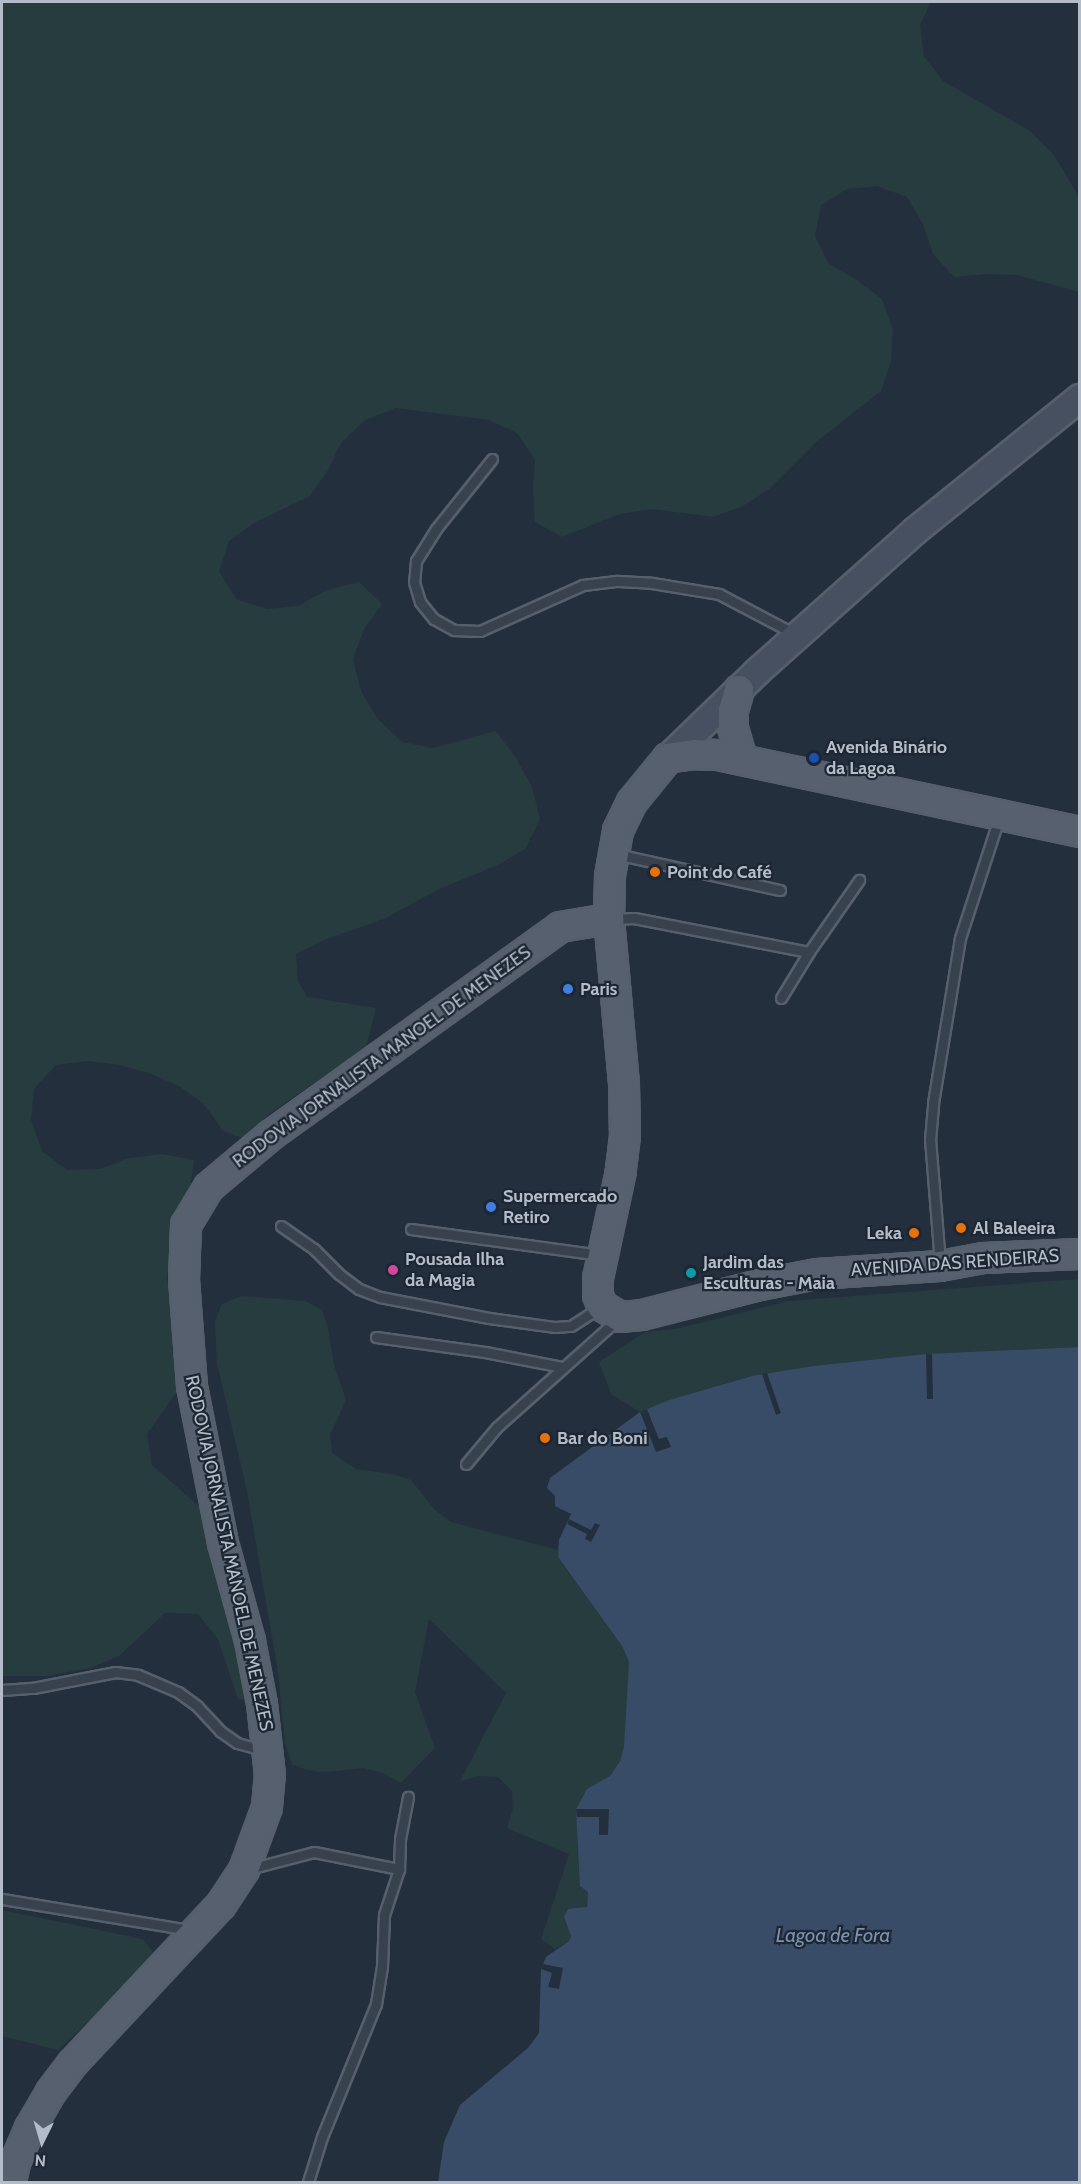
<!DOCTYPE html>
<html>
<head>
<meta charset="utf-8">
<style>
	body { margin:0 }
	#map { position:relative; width:1081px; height:2184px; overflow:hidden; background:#242f3e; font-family:Cabin,sans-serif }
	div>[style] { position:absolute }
	.green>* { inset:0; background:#263c3f }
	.water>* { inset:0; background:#394c67 }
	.pier>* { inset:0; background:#242f3e }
	.roads { filter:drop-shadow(2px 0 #565f6c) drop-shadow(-2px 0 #565f6c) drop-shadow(0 2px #565f6c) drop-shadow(0 -2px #565f6c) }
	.lane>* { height:9px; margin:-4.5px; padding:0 4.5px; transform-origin:4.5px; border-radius:4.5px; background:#38414e }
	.secondary>* { height:26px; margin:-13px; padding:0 13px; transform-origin:13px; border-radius:13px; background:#465061 }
	.primary>* { height:28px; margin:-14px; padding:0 14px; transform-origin:14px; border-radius:14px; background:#56606e }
	.dots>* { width:16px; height:16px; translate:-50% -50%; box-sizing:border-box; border:3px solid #1d2633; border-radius:50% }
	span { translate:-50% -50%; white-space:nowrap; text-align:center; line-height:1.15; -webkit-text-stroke:4.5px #1d2633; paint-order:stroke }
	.poi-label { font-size:18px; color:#b4bcc9; font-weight:700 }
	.left { translate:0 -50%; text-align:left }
	.right { translate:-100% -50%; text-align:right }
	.street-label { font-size:18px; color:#b4bcc9 }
	.water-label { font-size:20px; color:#7c92b1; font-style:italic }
	.frame { position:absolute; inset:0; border:3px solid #b4bcc9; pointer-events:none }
	.north { position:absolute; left:12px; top:2112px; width:60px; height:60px; -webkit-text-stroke:4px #1d2633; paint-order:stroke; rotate:185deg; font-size:16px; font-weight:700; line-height:24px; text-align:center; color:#b4bcc9 }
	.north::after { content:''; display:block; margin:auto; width:21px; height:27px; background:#b4bcc9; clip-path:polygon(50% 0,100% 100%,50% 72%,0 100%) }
</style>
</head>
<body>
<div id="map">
	<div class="green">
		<i style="clip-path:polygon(2px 2px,931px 2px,920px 25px,924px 56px,943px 81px,1030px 131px,1054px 155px,1079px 197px,1079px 292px,1017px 275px,985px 274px,954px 277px,933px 254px,923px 224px,907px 197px,877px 186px,847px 189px,821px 205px,815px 236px,829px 264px,857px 280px,882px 299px,893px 330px,891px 361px,881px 391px,815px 443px,769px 489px,743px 506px,713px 517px,652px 509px,620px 514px,562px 537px,535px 522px,533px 490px,535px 460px,517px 433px,489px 420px,396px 408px,365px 420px,341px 443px,328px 470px,310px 496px,254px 523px,229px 541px,219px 571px,236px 599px,267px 609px,298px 606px,327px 590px,359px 582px,382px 604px,364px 629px,353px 659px,361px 691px,377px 718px,402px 742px,433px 748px,496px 731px,516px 758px,532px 787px,540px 819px,525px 849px,498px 865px,439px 889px,384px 919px,324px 940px,296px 954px,298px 981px,307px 997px,376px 1008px,366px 1047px,272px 1112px,242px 1138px,223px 1131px,204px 1104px,179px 1086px,149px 1073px,120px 1065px,87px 1061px,56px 1065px,34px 1089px,31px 1120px,42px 1151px,67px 1170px,100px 1169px,129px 1158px,162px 1154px,194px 1160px,190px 1190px,174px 1216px,167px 1279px,183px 1383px,147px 1434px,152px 1465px,201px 1508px,233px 1622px,249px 1700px,238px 1699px,218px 1639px,198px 1614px,165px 1613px,119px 1656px,90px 1668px,47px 1676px,2px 1676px)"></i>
		<i style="clip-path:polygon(1079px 1279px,1079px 1347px,932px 1354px,813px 1366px,752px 1376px,669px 1400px,640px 1412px,611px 1394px,599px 1362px,645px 1332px,675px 1329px,789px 1301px)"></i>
		<i style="clip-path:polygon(242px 1296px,305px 1301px,322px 1310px,328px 1328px,334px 1365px,346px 1400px,330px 1435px,332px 1453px,356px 1469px,393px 1474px,411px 1480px,435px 1510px,451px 1522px,558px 1550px,558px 1557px,565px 1567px,622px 1646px,629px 1662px,630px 1684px,624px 1746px,620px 1761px,610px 1777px,587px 1789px,576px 1809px,579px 1853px,589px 1895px,585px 1909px,568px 1909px,564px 1917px,571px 1936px,569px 1941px,555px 1949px,541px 1939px,569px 1854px,507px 1828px,513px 1809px,512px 1791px,498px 1777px,478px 1776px,460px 1781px,506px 1693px,429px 1619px,415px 1692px,435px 1748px,401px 1783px,383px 1773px,364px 1768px,326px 1772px,307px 1770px,292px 1764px,285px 1744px,278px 1672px,247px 1491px,217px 1364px,215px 1321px,222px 1304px)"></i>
		<i style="clip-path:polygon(2px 1910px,143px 1939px,153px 1952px,135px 1978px,58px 2050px,2px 2036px)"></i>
	</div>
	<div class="water">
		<i style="clip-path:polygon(1079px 1347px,1079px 2182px,438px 2182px,444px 2142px,460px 2105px,528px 2048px,539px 2033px,541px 1969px,546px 1957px,569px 1941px,571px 1936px,564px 1917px,568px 1909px,587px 1907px,588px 1892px,580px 1886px,576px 1809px,587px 1789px,610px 1776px,620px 1761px,624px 1746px,629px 1662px,622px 1646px,558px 1557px,559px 1540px,571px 1514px,555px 1506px,555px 1496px,547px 1488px,550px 1478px,640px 1412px,669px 1400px,752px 1376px,813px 1366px,926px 1354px)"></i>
	</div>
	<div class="pier">
		<i style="clip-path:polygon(926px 1354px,932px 1354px,933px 1399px,927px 1399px)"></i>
		<i style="clip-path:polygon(767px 1373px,781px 1413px,776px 1415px,762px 1374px)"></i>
		<i style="clip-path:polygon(647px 1409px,659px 1439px,667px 1437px,671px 1447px,656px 1452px,640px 1412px)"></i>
		<i style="clip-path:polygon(569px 1519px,591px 1530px,595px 1523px,600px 1525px,591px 1542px,585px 1539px,587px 1534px,567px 1524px)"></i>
		<i style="clip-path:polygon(576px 1809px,609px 1809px,608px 1835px,599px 1835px,599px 1817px,577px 1817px)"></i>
		<i style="clip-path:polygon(543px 1964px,563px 1968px,559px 1989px,548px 1987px,552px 1973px,541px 1969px)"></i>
	</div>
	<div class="roads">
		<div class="lane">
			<i style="left:492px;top:459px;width:90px;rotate:128.7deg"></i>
			<i style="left:436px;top:529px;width:38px;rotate:122deg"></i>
			<i style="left:416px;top:561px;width:21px;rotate:95deg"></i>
			<i style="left:414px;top:582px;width:21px;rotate:73deg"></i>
			<i style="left:420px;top:602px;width:22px;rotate:51deg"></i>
			<i style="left:434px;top:619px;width:23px;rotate:29deg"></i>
			<i style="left:454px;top:630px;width:26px;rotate:2deg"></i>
			<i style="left:480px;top:631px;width:113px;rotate:-24.1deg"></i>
			<i style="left:583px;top:585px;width:35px;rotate:-7deg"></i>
			<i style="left:618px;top:581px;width:34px;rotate:3deg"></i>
			<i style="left:652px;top:583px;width:68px;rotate:9.3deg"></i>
			<i style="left:719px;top:594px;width:86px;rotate:27.8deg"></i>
			<i style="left:616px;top:854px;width:168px;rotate:12.4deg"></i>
			<i style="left:613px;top:919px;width:21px;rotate:-3deg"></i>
			<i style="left:634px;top:918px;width:178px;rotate:11deg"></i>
			<i style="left:781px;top:998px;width:54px;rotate:-58.7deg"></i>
			<i style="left:809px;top:952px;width:88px;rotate:-55.2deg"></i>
			<i style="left:281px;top:1226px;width:40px;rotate:34.9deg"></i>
			<i style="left:314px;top:1249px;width:35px;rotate:45deg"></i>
			<i style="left:339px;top:1274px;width:25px;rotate:37deg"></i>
			<i style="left:359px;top:1289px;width:22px;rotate:21deg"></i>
			<i style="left:380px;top:1297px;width:111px;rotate:10.9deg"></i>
			<i style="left:489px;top:1318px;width:67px;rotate:7.8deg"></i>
			<i style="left:555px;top:1327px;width:16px;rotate:-4deg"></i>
			<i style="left:571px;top:1326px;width:35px;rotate:-33deg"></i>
			<i style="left:411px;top:1229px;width:191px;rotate:7.8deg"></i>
			<i style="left:940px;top:1263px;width:123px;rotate:-94.6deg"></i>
			<i style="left:930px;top:1140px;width:37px;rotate:-85deg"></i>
			<i style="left:933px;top:1103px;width:167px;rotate:-80.7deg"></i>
			<i style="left:960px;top:938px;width:126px;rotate:-72deg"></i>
			<i style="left:376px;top:1337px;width:110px;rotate:7.8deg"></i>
			<i style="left:485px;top:1352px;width:78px;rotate:11deg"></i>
			<i style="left:466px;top:1464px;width:48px;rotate:-50deg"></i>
			<i style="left:497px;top:1427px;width:162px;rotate:-41.8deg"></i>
			<i style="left:2px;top:1690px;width:31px;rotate:-4deg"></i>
			<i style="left:33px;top:1688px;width:84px;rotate:-11deg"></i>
			<i style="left:115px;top:1672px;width:23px;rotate:7deg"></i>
			<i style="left:138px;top:1675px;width:43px;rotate:23deg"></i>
			<i style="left:178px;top:1692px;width:24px;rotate:36deg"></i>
			<i style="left:197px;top:1706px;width:34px;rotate:47deg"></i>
			<i style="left:220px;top:1731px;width:21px;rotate:35deg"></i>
			<i style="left:237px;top:1743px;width:28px;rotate:15deg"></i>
			<i style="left:249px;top:1869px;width:67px;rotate:-14.7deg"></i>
			<i style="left:314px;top:1852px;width:87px;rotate:11.3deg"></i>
			<i style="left:2px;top:1899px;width:191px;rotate:9.4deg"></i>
			<i style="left:308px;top:2182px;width:47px;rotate:-72.7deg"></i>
			<i style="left:322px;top:2137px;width:144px;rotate:-67.9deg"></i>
			<i style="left:376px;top:2004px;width:37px;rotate:-81deg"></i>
			<i style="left:382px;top:1967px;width:52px;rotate:-87.8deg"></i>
			<i style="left:384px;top:1915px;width:48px;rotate:-71.9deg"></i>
			<i style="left:399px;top:1869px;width:30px;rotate:-88deg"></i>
			<i style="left:400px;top:1839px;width:43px;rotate:-79.2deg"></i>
		</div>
		<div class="secondary">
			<i style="left:668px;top:758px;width:125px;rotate:-44deg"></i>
			<i style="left:758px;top:671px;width:210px;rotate:-41.7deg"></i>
			<i style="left:915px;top:531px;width:212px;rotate:-38.9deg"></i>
		</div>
		<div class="primary">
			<i style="left:739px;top:690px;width:22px;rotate:106deg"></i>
			<i style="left:733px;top:711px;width:17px;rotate:90deg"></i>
			<i style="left:733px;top:728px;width:32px;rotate:74deg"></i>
			<i style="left:1080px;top:832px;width:369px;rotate:-168deg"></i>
			<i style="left:719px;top:755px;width:24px;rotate:-178deg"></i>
			<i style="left:695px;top:754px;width:27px;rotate:172deg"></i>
			<i style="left:668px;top:758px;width:57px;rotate:129.3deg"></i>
			<i style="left:632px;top:802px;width:32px;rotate:116deg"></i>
			<i style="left:618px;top:831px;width:46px;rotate:100.1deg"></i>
			<i style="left:610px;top:876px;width:43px;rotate:91.3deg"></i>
			<i style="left:609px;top:919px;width:167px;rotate:84.8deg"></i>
			<i style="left:624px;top:1085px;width:51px;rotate:88.9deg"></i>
			<i style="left:625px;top:1136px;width:35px;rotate:97deg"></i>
			<i style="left:621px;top:1171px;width:109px;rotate:102.1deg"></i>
			<i style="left:598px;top:1278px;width:17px;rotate:90deg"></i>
			<i style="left:598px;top:1295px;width:12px;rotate:70deg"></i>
			<i style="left:602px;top:1306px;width:21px;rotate:31deg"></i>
			<i style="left:620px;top:1317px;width:22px;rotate:-5deg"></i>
			<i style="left:642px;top:1315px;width:122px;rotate:-14.3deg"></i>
			<i style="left:760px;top:1285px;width:58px;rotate:-10.9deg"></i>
			<i style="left:817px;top:1274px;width:123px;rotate:-3.7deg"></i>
			<i style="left:940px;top:1266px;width:44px;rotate:-10.5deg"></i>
			<i style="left:983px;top:1258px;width:97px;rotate:-2.4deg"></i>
			<i style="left:11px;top:2182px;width:19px;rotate:-78deg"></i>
			<i style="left:15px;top:2163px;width:38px;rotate:-67deg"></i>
			<i style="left:30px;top:2128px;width:42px;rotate:-59.7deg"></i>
			<i style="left:51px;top:2092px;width:36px;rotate:-53deg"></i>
			<i style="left:73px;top:2063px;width:216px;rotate:-46.9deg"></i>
			<i style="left:221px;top:1905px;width:42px;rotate:-56.7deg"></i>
			<i style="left:244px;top:1870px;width:67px;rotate:-69.9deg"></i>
			<i style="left:267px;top:1807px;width:32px;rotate:-85deg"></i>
			<i style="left:270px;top:1775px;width:71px;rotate:-96.4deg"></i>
			<i style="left:262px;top:1704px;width:64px;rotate:-100.8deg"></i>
			<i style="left:250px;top:1641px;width:102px;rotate:-105.4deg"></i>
			<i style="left:223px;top:1543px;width:160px;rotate:-101.2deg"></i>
			<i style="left:192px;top:1386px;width:106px;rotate:-94.3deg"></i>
			<i style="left:184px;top:1280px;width:55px;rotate:-87.9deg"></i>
			<i style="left:186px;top:1225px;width:44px;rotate:-58.8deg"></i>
			<i style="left:209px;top:1187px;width:81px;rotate:-40deg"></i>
			<i style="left:271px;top:1135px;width:356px;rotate:-35.7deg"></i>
			<i style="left:560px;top:927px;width:50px;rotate:-9.3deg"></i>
		</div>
	</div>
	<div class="dots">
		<i style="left:814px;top:758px;background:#1a4fb4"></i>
		<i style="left:655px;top:872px;background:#e8710a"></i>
		<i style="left:568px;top:989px;background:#3f7fe0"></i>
		<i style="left:491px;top:1207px;background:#3f7fe0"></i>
		<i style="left:961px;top:1228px;background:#e8710a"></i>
		<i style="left:914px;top:1233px;background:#e8710a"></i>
		<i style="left:393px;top:1270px;background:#d1479c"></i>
		<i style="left:691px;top:1273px;background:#0f9aa8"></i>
		<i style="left:545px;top:1438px;background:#e8710a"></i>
	</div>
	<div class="poi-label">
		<span class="left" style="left:826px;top:758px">Avenida Binário<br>da Lagoa</span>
		<span class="left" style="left:667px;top:872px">Point do Café</span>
		<span class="left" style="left:580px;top:989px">Paris</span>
		<span class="left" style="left:503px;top:1207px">Supermercado<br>Retiro</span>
		<span class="left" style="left:973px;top:1228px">Al Baleeira</span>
		<span class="right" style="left:902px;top:1233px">Leka</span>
		<span class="left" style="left:405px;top:1270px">Pousada Ilha<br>da Magia</span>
		<span class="left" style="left:703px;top:1273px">Jardim das<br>Esculturas - Maia</span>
		<span class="left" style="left:557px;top:1438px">Bar do Boni</span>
	</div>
	<div class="street-label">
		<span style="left:382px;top:1057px;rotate:-36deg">RODOVIA JORNALISTA MANOEL DE MENEZES</span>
		<span style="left:955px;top:1263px;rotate:-4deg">AVENIDA DAS RENDEIRAS</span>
		<span style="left:229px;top:1553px;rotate:78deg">RODOVIA JORNALISTA MANOEL DE MENEZES</span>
	</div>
	<div class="water-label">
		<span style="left:833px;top:1935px">Lagoa de Fora</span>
	</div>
	<div class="frame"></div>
	<div class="north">N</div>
</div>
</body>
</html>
